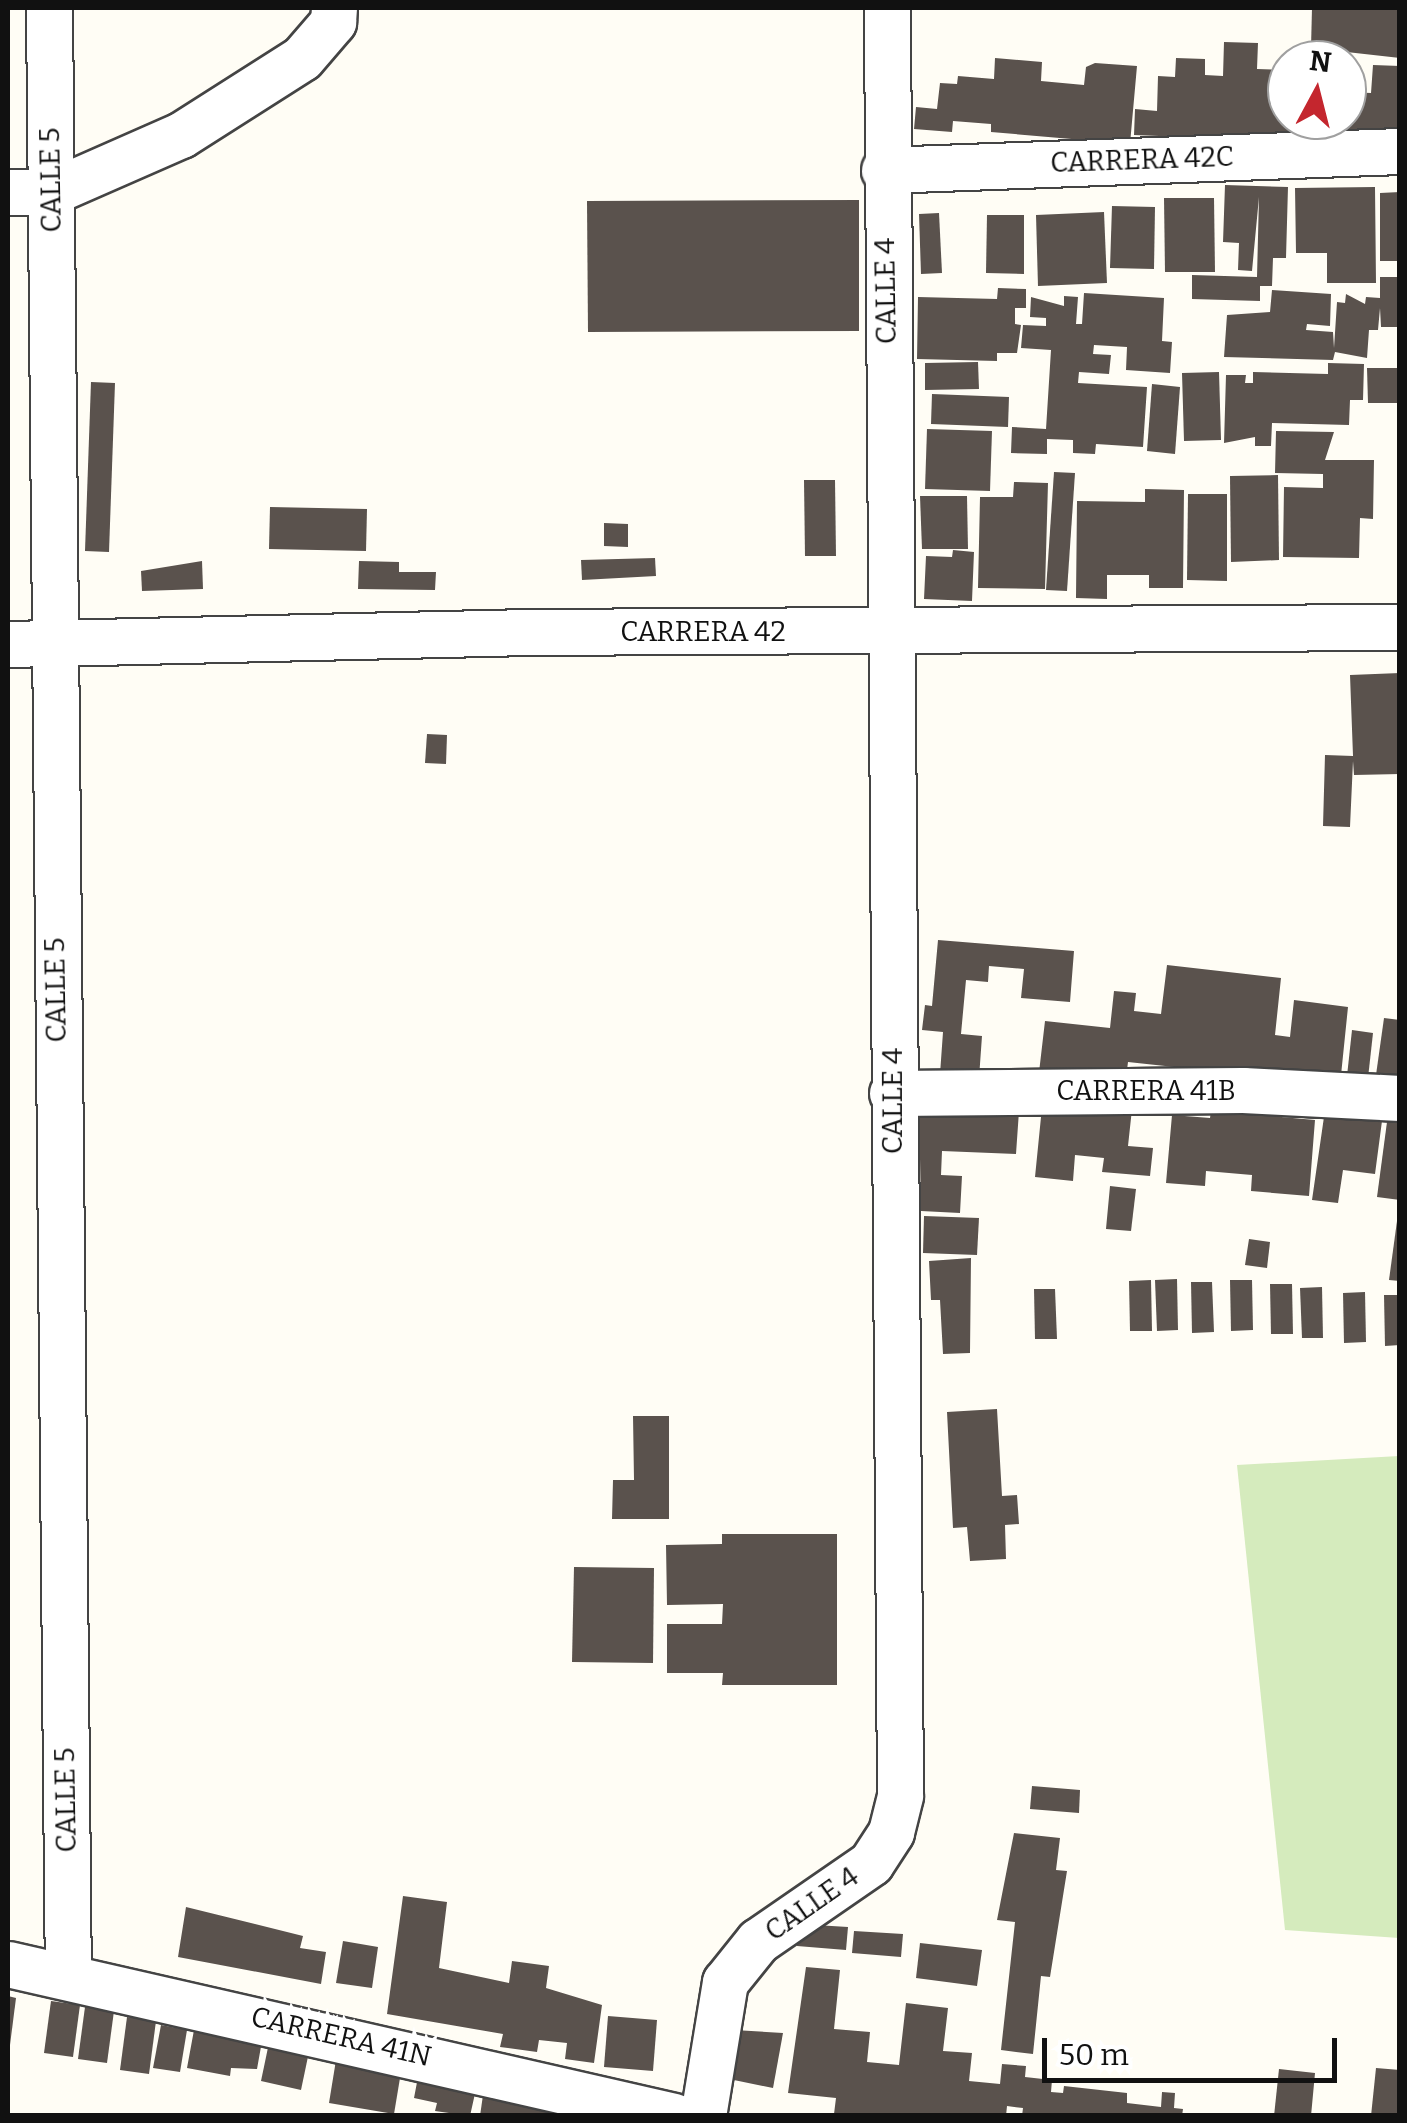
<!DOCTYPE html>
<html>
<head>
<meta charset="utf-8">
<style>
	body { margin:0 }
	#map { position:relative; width:1407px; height:2123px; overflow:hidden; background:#fffdf5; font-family:Bitter,serif }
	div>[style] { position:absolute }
	.green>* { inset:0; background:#d5ebbd }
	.building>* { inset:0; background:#5a524d }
	.roads { filter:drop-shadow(2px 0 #444) drop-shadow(-2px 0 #444) drop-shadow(0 2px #444) drop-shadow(0 -2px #444) }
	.minor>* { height:45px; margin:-22.5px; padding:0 22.5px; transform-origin:22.5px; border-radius:22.5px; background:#fff }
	span { translate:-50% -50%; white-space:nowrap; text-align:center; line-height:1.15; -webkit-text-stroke:10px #fff; paint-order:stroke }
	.street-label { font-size:28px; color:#111 }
	.frame { position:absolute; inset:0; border:10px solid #111; pointer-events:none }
	.north { position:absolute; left:1267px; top:40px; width:100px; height:100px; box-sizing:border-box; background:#fff; border:2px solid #a0a0a0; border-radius:50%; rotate:7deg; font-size:28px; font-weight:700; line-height:40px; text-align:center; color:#111 }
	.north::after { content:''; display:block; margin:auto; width:35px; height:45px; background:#c4262e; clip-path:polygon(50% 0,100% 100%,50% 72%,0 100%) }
	.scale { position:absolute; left:1042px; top:2038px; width:295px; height:45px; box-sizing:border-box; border:5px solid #111; border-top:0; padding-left:12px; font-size:30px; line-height:35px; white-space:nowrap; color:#111; -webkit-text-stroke:8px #fff; paint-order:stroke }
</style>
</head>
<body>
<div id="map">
	<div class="green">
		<i style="clip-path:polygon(1399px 1456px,1399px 1938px,1285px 1930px,1237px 1465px)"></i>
	</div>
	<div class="building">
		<i style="clip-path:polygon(1312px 8px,1400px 8px,1400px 58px,1311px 48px)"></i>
		<i style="clip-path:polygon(1224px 42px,1258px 43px,1257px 69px,1287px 70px,1287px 120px,1347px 120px,1347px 92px,1371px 93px,1373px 65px,1400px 66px,1400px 133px,1288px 141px,1134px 135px,1135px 109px,1157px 111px,1158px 76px,1175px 77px,1176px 58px,1205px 59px,1205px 75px,1223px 76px)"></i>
		<i style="clip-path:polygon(995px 58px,1042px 62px,1041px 81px,1084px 85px,1086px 67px,1095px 63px,1137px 66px,1130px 144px,991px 132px,991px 124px,953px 121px,952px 132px,914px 129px,916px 107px,937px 109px,940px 83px,957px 84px,958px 76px,994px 79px)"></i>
		<i style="clip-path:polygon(1225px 185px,1288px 187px,1286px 258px,1273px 258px,1272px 286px,1260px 286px,1260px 301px,1192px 299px,1192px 275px,1257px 277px,1259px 197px,1252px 271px,1238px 270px,1239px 243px,1223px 242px)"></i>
		<i style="clip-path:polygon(1375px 187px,1376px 283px,1327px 283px,1327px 253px,1296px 253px,1295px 188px)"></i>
		<i style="clip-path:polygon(1400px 192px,1400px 261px,1380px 261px,1380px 193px)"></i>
		<i style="clip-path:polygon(1164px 198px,1214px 198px,1215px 272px,1165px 272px)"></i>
		<i style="clip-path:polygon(859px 200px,859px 331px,588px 332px,587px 201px)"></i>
		<i style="clip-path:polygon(1112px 206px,1155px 207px,1154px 269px,1110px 268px)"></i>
		<i style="clip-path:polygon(1104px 212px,1107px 283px,1038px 286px,1036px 215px)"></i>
		<i style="clip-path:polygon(939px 213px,942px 273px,921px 274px,919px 214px)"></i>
		<i style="clip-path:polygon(987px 215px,1024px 215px,1024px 274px,986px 273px)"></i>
		<i style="clip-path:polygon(1380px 277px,1400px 277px,1400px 327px,1381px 327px,1380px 308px,1378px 330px,1369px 330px,1367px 358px,1335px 352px,1333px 360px,1224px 357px,1227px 315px,1270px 312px,1272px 290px,1331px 294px,1330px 326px,1307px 324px,1306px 330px,1333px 332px,1334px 348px,1337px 302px,1345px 303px,1346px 294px,1365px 304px,1366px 297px,1380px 298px)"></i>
		<i style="clip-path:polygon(998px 288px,1026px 289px,1026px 308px,1015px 308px,1015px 324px,1021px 325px,1017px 353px,997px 353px,997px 361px,917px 359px,918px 297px,997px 299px)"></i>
		<i style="clip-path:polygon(1084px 293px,1164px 298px,1162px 341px,1172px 342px,1170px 373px,1126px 370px,1127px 347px,1094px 345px,1093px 354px,1111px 355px,1109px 374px,1079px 372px,1078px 383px,1147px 387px,1143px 447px,1096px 444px,1095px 454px,1073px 453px,1073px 440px,1047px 439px,1047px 454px,1011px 453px,1012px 427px,1046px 429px,1051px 350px,1021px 348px,1023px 325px,1046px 326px,1046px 318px,1030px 317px,1031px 297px,1064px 306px,1064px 296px,1078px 297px,1076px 324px,1082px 324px)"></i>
		<i style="clip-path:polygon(978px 362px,979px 389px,925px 390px,925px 363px)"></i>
		<i style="clip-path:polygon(1328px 363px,1364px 364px,1363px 400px,1350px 400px,1349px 425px,1272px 423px,1271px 446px,1255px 446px,1255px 437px,1224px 443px,1226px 375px,1246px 375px,1245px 383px,1253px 383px,1253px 372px,1328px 374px)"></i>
		<i style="clip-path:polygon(1367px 368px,1400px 368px,1400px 403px,1368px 403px)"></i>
		<i style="clip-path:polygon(1219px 372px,1221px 440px,1184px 441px,1182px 373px)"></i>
		<i style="clip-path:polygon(91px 382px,115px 383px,109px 552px,85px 551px)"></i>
		<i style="clip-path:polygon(1152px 384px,1180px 387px,1175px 454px,1147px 451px)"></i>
		<i style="clip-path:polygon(932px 394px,1009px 397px,1008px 427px,931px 424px)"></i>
		<i style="clip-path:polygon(927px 429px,992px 431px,990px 491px,925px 489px)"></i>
		<i style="clip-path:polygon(1276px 431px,1334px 432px,1325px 460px,1374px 460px,1373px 519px,1360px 518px,1359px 558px,1283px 557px,1284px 487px,1323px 488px,1323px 474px,1275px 473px)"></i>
		<i style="clip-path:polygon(1054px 472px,1075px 473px,1067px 591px,1046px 590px)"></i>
		<i style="clip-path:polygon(1278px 475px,1279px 560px,1231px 562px,1230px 476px)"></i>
		<i style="clip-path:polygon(804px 480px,835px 480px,836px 556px,805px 556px)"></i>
		<i style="clip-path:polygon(1014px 482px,1048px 483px,1045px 589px,978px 588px,980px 497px,1013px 497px)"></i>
		<i style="clip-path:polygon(1145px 489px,1184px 490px,1183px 588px,1149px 588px,1149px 575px,1107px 575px,1107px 599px,1076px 598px,1077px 501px,1145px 502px)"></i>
		<i style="clip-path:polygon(1188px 494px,1227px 494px,1227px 581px,1187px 580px)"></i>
		<i style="clip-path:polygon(920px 496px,967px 496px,968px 549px,922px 549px)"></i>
		<i style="clip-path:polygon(270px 507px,367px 509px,366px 551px,269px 549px)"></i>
		<i style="clip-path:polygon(604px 523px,628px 524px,628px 547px,604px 546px)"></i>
		<i style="clip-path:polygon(953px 550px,974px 552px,972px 601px,924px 599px,926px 556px,952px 557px)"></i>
		<i style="clip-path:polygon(655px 558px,656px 576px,582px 580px,581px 560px)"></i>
		<i style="clip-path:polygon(202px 561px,203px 589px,142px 591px,141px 571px)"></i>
		<i style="clip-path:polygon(359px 561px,399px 562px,399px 572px,436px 572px,435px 590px,358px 589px)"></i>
		<i style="clip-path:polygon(1400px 673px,1400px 774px,1354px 775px,1353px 761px,1350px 827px,1323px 826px,1325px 755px,1353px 756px,1350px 675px)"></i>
		<i style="clip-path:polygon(427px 734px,447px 735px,446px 764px,425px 763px)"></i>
		<i style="clip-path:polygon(938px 940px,1074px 951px,1070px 1002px,1021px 998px,1024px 969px,989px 966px,988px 982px,966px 980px,961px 1034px,982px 1036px,979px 1078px,940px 1074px,943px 1032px,922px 1030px,925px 1005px,932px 1006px)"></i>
		<i style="clip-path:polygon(1167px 965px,1281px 978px,1275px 1035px,1290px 1037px,1294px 1000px,1348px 1007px,1340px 1085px,1128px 1062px,1126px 1078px,1038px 1081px,1045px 1021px,1110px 1028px,1114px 991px,1136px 993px,1134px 1011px,1161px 1014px)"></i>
		<i style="clip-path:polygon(1384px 1018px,1400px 1020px,1400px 1085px,1375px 1082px)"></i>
		<i style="clip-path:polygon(1352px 1030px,1373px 1033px,1368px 1078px,1347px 1076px)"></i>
		<i style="clip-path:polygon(919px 1107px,1019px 1111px,1016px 1154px,942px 1151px,941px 1175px,962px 1176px,960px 1213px,921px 1211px)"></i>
		<i style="clip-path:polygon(1042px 1107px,1132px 1109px,1128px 1146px,1153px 1148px,1150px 1176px,1102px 1172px,1104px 1158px,1075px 1155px,1073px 1181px,1035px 1177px)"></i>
		<i style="clip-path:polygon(1389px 1107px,1400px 1108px,1400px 1200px,1377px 1197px)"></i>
		<i style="clip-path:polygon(1325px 1110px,1382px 1121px,1375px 1174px,1343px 1170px,1338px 1203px,1312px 1200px)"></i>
		<i style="clip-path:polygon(1211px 1111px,1315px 1120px,1309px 1196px,1251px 1191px,1252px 1175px,1206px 1171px,1205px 1186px,1166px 1183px,1172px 1115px,1210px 1118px)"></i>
		<i style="clip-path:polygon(1110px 1186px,1136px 1189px,1131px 1231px,1106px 1229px)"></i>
		<i style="clip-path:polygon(924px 1216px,979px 1218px,977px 1255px,923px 1253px)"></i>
		<i style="clip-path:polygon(1397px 1221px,1400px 1221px,1400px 1281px,1389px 1280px)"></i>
		<i style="clip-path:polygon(1249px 1239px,1270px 1242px,1267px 1268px,1245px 1265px)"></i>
		<i style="clip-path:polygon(971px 1258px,970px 1353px,943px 1354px,940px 1300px,931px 1300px,929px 1261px)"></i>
		<i style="clip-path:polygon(1177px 1279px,1178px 1330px,1157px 1331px,1155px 1280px)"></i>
		<i style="clip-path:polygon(1151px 1280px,1152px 1331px,1130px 1331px,1129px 1281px)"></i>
		<i style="clip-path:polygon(1230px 1280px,1252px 1280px,1253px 1330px,1231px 1331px)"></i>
		<i style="clip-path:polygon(1191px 1282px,1212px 1282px,1214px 1332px,1192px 1333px)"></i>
		<i style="clip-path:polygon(1270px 1284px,1292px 1284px,1293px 1334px,1271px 1334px)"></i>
		<i style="clip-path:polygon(1322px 1287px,1323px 1338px,1302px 1338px,1300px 1288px)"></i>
		<i style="clip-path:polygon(1034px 1289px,1055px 1289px,1057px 1339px,1035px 1339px)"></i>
		<i style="clip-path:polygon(1365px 1292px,1366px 1342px,1344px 1343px,1343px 1293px)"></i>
		<i style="clip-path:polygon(1384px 1295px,1400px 1295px,1400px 1345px,1385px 1346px)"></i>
		<i style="clip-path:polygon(997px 1409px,1002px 1496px,1017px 1495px,1019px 1524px,1005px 1525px,1006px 1559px,970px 1561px,967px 1527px,953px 1528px,947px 1412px)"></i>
		<i style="clip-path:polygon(633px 1416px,669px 1416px,669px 1519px,612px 1519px,613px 1480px,634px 1480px)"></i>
		<i style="clip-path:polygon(722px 1534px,837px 1534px,837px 1685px,722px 1685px,723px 1673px,667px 1673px,667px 1624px,722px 1624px,723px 1604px,667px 1605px,666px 1545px,722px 1544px)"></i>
		<i style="clip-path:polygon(574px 1567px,654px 1568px,653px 1663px,572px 1662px)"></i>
		<i style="clip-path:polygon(1032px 1786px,1080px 1790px,1079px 1813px,1030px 1809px)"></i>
		<i style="clip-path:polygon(1014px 1833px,1060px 1838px,1056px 1870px,1067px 1871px,1050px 1977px,1041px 1976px,1033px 2054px,1001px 2050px,1015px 1922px,997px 1920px)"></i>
		<i style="clip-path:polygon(403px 1896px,447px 1902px,439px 1968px,509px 1983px,512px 1961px,549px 1966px,546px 1988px,602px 2005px,594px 2063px,565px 2059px,567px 2043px,539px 2040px,537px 2052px,500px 2047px,503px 2034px,387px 2014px)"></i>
		<i style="clip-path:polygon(186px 1907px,303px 1936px,300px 1948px,326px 1952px,321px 1984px,178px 1957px)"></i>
		<i style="clip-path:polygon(799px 1924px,848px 1927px,846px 1950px,797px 1946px)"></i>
		<i style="clip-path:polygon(854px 1931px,903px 1934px,901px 1957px,852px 1953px)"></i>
		<i style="clip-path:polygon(343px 1941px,378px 1947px,372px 1988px,336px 1983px)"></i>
		<i style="clip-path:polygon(920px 1943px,982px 1950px,977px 1986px,916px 1978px)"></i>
		<i style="clip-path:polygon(806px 1967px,840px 1970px,834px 2029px,870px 2032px,867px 2062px,899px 2065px,906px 2003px,948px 2008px,943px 2051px,972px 2053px,969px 2081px,1000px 2084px,1002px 2064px,1026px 2066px,1025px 2077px,1052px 2080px,1051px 2092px,1063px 2093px,1064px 2086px,1127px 2093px,1127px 2103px,1161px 2107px,1162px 2092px,1175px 2093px,1174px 2108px,1183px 2109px,1182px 2116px,1022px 2116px,1023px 2108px,1007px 2106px,1006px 2116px,834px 2114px,836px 2098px,788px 2093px)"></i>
		<i style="clip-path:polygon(8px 1996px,16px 1998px,10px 2045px,8px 2045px)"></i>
		<i style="clip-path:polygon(51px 2001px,80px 2005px,73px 2057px,44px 2053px)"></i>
		<i style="clip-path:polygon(85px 2007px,114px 2011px,107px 2063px,78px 2059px)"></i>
		<i style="clip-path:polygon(608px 2016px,657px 2020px,653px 2071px,604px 2067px)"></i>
		<i style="clip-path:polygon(127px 2017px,156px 2021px,149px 2074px,120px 2070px)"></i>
		<i style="clip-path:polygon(161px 2025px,187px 2030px,180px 2072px,153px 2068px)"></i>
		<i style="clip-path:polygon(194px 2030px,262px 2041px,257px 2069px,231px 2068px,230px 2076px,187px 2068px)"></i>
		<i style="clip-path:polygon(734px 2030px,783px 2033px,773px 2088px,729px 2079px)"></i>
		<i style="clip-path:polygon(270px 2038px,310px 2047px,301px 2090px,261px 2081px)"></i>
		<i style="clip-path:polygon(336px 2060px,401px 2072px,394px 2114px,329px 2103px)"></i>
		<i style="clip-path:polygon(1376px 2068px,1400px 2070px,1397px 2116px,1371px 2116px)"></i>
		<i style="clip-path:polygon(1279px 2069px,1315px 2073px,1311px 2116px,1274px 2116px)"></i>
		<i style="clip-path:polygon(418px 2077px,476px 2089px,470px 2116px,435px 2111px,437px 2103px,414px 2098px)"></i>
		<i style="clip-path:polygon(483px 2095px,578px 2116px,480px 2116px)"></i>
	</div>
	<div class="roads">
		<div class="minor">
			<i style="left:49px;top:8px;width:1965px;rotate:89.45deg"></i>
			<i style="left:884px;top:170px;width:516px;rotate:-2.11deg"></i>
			<i style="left:8px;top:192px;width:43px"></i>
			<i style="left:51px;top:192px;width:142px;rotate:-23.7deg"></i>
			<i style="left:181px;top:135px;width:143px;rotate:-32.5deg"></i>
			<i style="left:302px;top:58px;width:48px;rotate:-49.3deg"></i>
			<i style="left:333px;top:22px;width:14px;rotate:-86deg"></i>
			<i style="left:8px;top:644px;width:520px;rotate:-1.32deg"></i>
			<i style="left:528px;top:632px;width:872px;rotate:-0.33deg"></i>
			<i style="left:892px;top:1093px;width:351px;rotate:-0.5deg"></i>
			<i style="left:1243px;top:1090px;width:157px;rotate:2.9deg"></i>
			<i style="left:8px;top:1964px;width:683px;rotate:12.86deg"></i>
			<i style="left:703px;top:2116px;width:136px;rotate:-80.7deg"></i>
			<i style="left:725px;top:1982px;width:53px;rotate:-51.2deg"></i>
			<i style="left:758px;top:1941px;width:137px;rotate:-34.6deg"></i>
			<i style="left:871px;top:1863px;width:37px;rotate:-57deg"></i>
			<i style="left:891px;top:1832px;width:38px;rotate:-76deg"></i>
			<i style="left:900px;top:1795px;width:1787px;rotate:-90.42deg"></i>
		</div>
	</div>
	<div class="street-label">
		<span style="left:1142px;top:160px;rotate:-2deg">CARRERA 42C</span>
		<span style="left:51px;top:180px;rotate:-91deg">CALLE 5</span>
		<span style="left:886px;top:291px;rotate:-91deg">CALLE 4</span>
		<span style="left:703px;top:632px">CARRERA 42</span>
		<span style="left:56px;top:990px;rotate:-91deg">CALLE 5</span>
		<span style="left:1146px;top:1091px">CARRERA 41B</span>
		<span style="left:893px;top:1101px;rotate:-90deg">CALLE 4</span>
		<span style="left:66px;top:1800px;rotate:-91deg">CALLE 5</span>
		<span style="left:812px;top:1904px;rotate:-35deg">CALLE 4</span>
		<span style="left:341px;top:2037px;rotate:13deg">CARRERA 41N</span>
	</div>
	<div class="frame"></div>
	<div class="north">N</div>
	<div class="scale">50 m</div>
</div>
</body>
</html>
